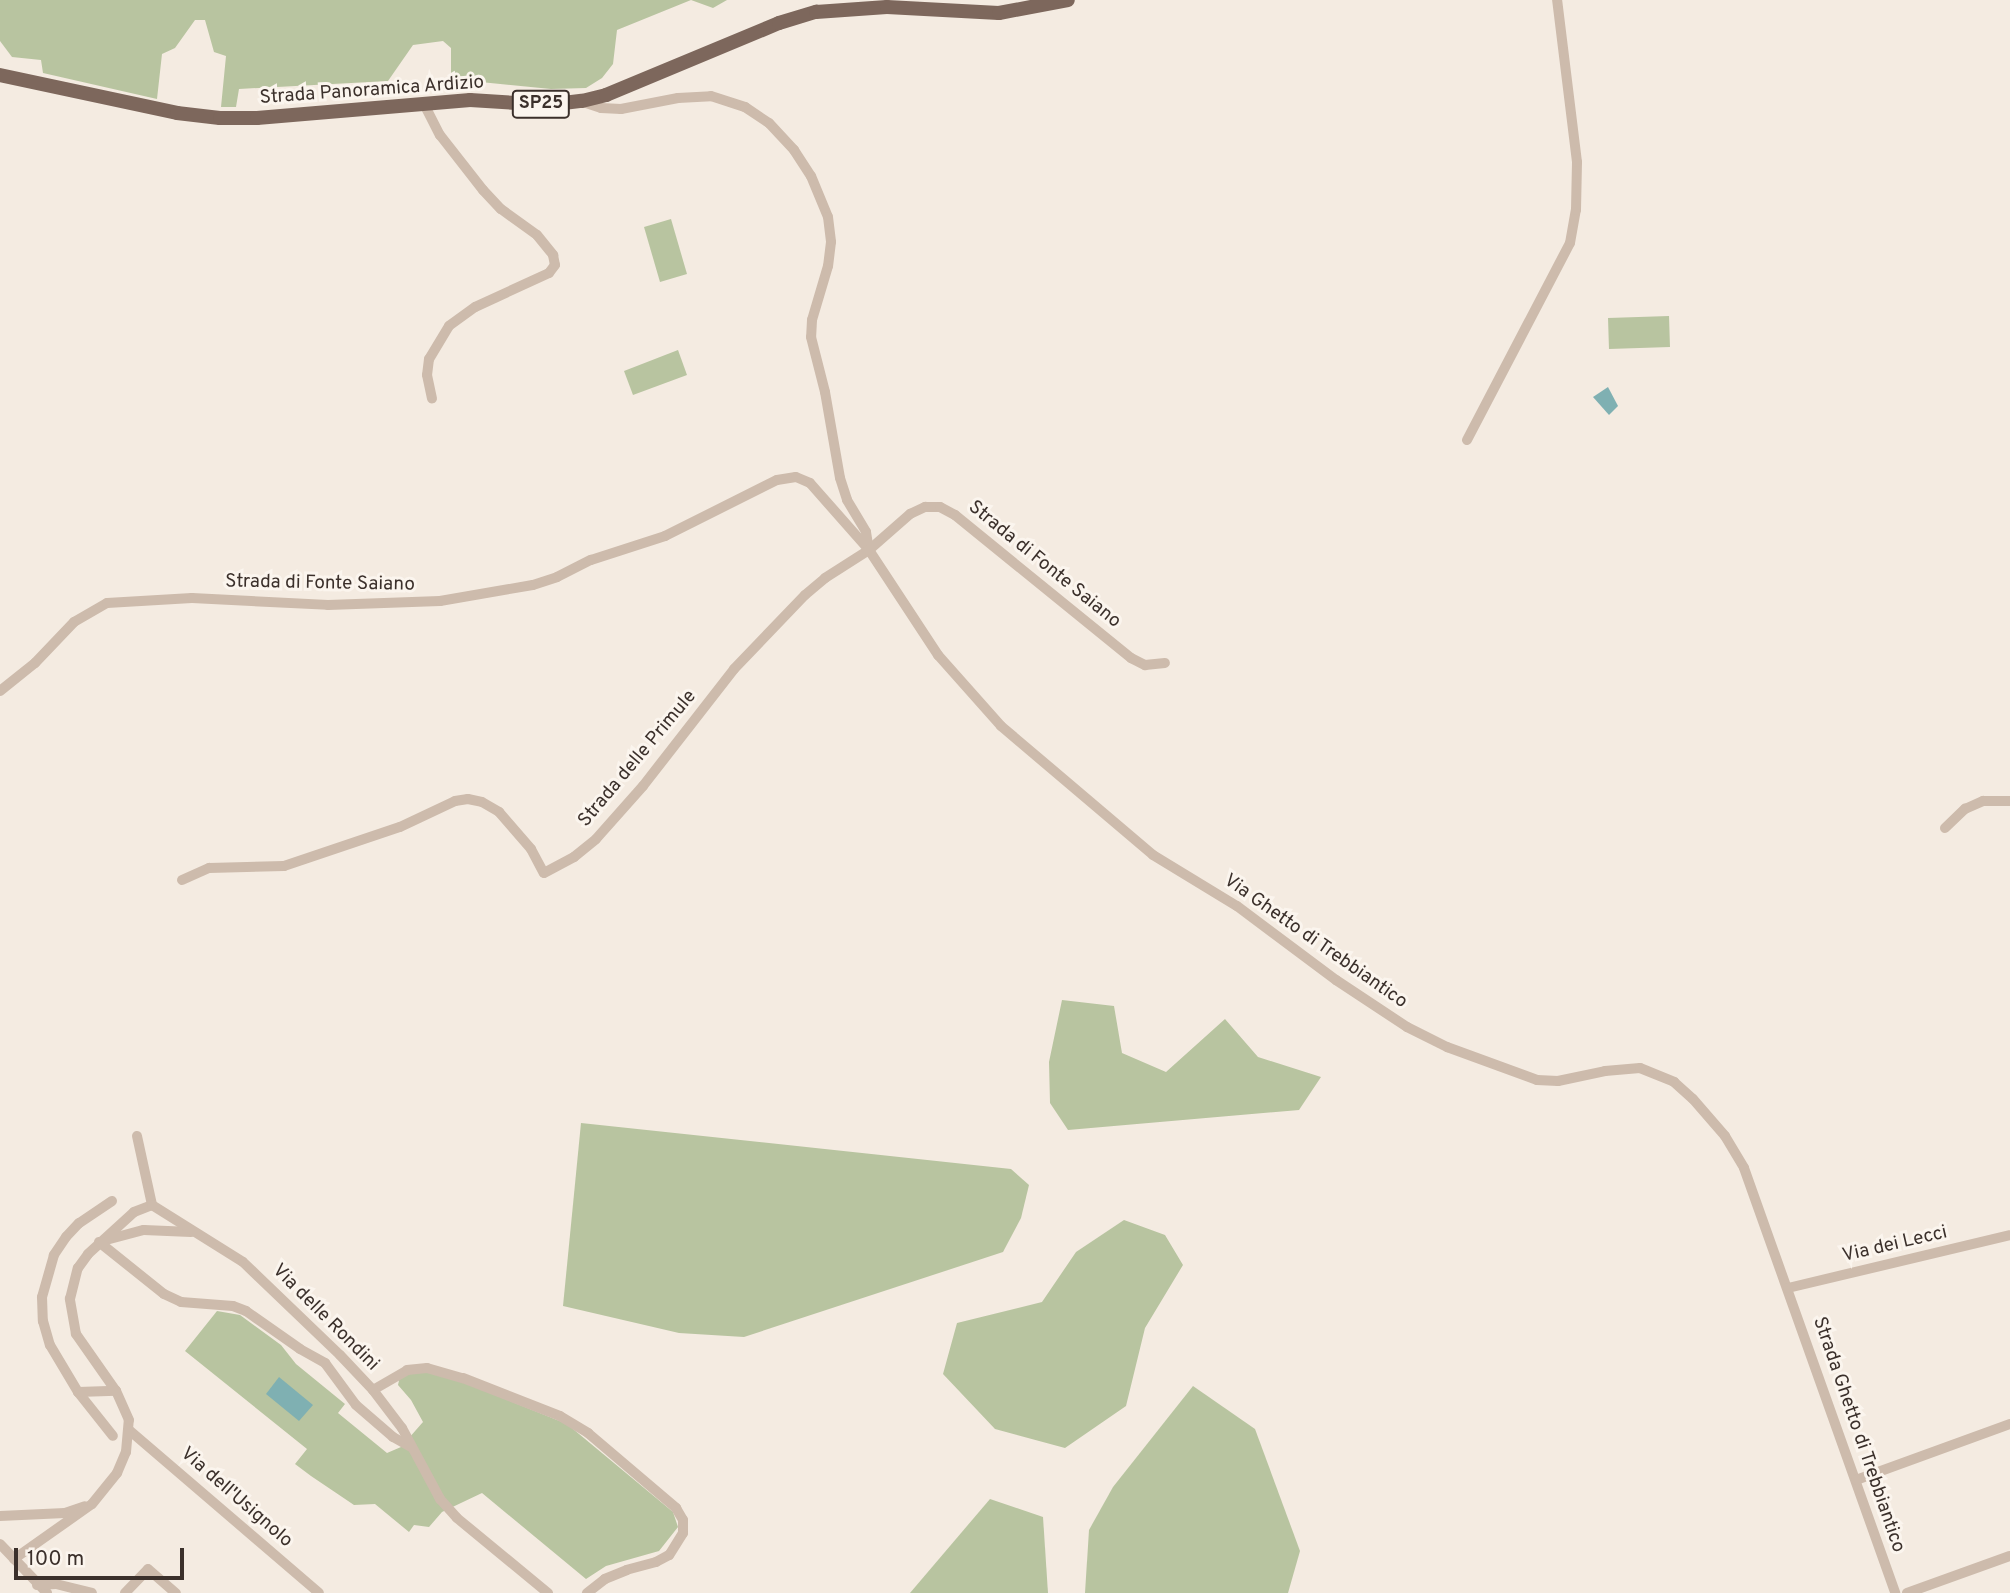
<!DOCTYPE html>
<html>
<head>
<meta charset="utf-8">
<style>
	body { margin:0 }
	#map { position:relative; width:2010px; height:1593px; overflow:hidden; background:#f4ebe1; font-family:Overpass,sans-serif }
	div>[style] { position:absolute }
	.green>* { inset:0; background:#b8c4a0 }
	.water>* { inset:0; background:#7fb0b2 }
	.street>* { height:10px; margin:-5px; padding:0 5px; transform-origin:5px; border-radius:5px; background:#cdbbac }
	.primary>* { height:14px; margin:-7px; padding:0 7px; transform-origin:7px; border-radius:7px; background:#7d675c }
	span { translate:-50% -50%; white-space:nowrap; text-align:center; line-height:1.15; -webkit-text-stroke:6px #fbf5ee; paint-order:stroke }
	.shield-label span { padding:2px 5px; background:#fbf5ee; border:2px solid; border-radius:5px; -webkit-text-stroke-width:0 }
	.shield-label { font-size:18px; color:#3b302b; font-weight:700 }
	.street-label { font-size:19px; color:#3b302b }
	.scale { position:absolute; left:14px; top:1548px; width:170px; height:32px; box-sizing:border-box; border:4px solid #3b302b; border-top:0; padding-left:9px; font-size:21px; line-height:24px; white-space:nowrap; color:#3b302b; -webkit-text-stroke:5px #fbf5ee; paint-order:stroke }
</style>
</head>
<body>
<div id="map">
	<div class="green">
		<i style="clip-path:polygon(0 0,727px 0,713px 8px,691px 0,617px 30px,613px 64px,602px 78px,586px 88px,551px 89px,451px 79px,451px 48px,443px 41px,413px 45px,388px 81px,239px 89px,236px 107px,221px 107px,226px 56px,214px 52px,205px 20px,195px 20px,175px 48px,162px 54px,157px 99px,43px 73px,41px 60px,12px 57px,0 41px)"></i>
		<i style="clip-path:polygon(671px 219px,687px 274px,660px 282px,644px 227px)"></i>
		<i style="clip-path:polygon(1669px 316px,1670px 347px,1609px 349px,1608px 318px)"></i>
		<i style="clip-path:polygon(678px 350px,687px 375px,633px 395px,624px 371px)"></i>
		<i style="clip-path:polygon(1062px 1000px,1114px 1006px,1122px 1053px,1166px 1072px,1225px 1019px,1258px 1057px,1321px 1077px,1299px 1110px,1068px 1130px,1050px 1103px,1049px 1062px)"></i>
		<i style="clip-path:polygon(581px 1123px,1011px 1169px,1029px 1185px,1021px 1218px,1003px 1252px,744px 1337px,679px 1333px,563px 1306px)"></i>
		<i style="clip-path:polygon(1124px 1220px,1165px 1235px,1183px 1265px,1145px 1328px,1126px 1406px,1065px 1448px,995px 1429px,943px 1374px,957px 1323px,1042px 1302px,1076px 1252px)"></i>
		<i style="clip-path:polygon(217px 1311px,240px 1315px,281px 1345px,296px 1364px,345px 1404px,338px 1413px,387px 1453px,401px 1447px,423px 1422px,411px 1400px,398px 1385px,400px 1376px,422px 1371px,455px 1379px,567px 1424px,673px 1512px,678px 1527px,659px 1551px,606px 1566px,586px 1579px,482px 1493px,442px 1512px,429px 1527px,414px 1525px,409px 1532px,375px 1504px,354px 1505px,311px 1476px,295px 1464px,307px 1449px,185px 1351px)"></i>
		<i style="clip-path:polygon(1193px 1386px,1255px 1429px,1300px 1551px,1288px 1593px,1085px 1593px,1089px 1530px,1113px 1487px)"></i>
		<i style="clip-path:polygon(990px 1499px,1043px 1517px,1048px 1593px,910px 1593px)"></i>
	</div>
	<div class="water">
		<i style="clip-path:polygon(1608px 387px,1618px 406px,1609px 415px,1593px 397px)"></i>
		<i style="clip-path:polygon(279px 1377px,313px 1405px,299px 1421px,266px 1394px)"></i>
	</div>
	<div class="street">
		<i style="left:583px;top:102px;width:19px;rotate:18deg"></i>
		<i style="left:601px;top:108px;width:20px;rotate:3deg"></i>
		<i style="left:621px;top:109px;width:58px;rotate:-10.9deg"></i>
		<i style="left:678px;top:98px;width:33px;rotate:-3deg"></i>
		<i style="left:711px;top:96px;width:36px;rotate:18deg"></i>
		<i style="left:745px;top:107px;width:29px;rotate:34deg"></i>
		<i style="left:769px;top:123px;width:37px;rotate:47deg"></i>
		<i style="left:794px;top:150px;width:31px;rotate:57deg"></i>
		<i style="left:811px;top:176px;width:44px;rotate:67.5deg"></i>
		<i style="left:828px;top:217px;width:25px;rotate:83deg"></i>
		<i style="left:831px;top:242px;width:24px;rotate:97deg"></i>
		<i style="left:828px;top:266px;width:56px;rotate:106.5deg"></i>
		<i style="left:812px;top:320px;width:17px;rotate:93deg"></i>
		<i style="left:811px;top:337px;width:57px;rotate:75.7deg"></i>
		<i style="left:825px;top:392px;width:87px;rotate:80.1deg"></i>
		<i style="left:840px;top:478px;width:23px;rotate:72deg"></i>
		<i style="left:847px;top:500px;width:37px;rotate:59deg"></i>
		<i style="left:866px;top:532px;width:18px;rotate:81deg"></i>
		<i style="left:424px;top:104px;width:35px;rotate:63deg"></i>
		<i style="left:440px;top:135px;width:70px;rotate:52deg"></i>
		<i style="left:483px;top:190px;width:26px;rotate:47deg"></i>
		<i style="left:501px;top:209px;width:44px;rotate:35.8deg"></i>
		<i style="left:537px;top:235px;width:26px;rotate:51deg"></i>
		<i style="left:553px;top:255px;width:10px;rotate:79deg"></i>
		<i style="left:555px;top:265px;width:10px;rotate:127deg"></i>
		<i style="left:549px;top:273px;width:81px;rotate:155.3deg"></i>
		<i style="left:475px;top:307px;width:32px;rotate:144deg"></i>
		<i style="left:449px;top:326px;width:39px;rotate:121deg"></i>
		<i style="left:429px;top:359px;width:16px;rotate:97deg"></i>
		<i style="left:427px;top:375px;width:24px;rotate:78deg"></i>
		<i style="left:1467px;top:440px;width:222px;rotate:-62.4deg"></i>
		<i style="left:1570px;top:243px;width:34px;rotate:-80deg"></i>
		<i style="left:1576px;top:210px;width:48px;rotate:-88.8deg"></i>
		<i style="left:1577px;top:162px;width:163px;rotate:-97deg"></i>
		<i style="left:0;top:691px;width:45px;rotate:-38.7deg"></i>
		<i style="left:35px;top:663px;width:57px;rotate:-46.4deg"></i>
		<i style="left:74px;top:622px;width:38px;rotate:-30deg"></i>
		<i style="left:107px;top:603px;width:85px;rotate:-3.4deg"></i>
		<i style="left:192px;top:598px;width:136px;rotate:2.9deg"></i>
		<i style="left:328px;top:605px;width:112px;rotate:-2deg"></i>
		<i style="left:440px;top:601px;width:94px;rotate:-9.8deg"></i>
		<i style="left:533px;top:585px;width:25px;rotate:-18deg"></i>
		<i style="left:557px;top:577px;width:38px;rotate:-27deg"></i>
		<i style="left:591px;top:560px;width:78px;rotate:-18deg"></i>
		<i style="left:665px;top:536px;width:125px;rotate:-26.6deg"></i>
		<i style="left:777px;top:480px;width:19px;rotate:-9deg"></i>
		<i style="left:796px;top:477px;width:15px;rotate:23deg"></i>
		<i style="left:810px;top:483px;width:89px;rotate:48.6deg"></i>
		<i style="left:869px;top:550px;width:126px;rotate:56.7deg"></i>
		<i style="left:938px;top:655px;width:95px;rotate:48.4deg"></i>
		<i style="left:1001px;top:726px;width:199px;rotate:40.3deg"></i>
		<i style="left:1153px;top:855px;width:98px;rotate:31.3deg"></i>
		<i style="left:1237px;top:906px;width:124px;rotate:36.8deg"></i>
		<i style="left:1336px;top:980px;width:85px;rotate:33.5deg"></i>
		<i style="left:1407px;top:1027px;width:45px;rotate:26.6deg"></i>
		<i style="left:1447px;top:1047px;width:96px;rotate:20.1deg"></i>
		<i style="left:1537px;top:1080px;width:21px;rotate:3deg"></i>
		<i style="left:1558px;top:1081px;width:48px;rotate:-12deg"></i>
		<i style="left:1605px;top:1071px;width:35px;rotate:-5deg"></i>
		<i style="left:1640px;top:1068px;width:37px;rotate:22deg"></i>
		<i style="left:1674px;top:1082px;width:25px;rotate:42deg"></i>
		<i style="left:1693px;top:1099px;width:49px;rotate:49.1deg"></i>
		<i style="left:1725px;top:1136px;width:37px;rotate:59deg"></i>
		<i style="left:1744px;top:1168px;width:451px;rotate:70.4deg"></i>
		<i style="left:1945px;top:828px;width:28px;rotate:-44deg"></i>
		<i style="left:1965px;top:809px;width:20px;rotate:-24deg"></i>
		<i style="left:1983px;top:801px;width:27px"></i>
		<i style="left:182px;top:880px;width:30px;rotate:-24deg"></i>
		<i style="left:209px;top:868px;width:75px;rotate:-1.5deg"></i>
		<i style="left:284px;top:866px;width:122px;rotate:-18.6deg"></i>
		<i style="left:400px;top:827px;width:61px;rotate:-25.3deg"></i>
		<i style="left:455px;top:801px;width:13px;rotate:-9deg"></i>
		<i style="left:468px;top:799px;width:14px;rotate:12deg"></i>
		<i style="left:482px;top:802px;width:20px;rotate:30deg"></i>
		<i style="left:499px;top:812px;width:49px;rotate:49.1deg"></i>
		<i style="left:531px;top:849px;width:27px;rotate:62deg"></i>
		<i style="left:544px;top:873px;width:34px;rotate:-28deg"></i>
		<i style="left:574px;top:857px;width:28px;rotate:-39deg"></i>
		<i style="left:596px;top:839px;width:71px;rotate:-48.4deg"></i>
		<i style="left:643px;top:786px;width:148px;rotate:-52.1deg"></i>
		<i style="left:734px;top:669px;width:103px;rotate:-46.2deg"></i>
		<i style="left:805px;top:595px;width:26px;rotate:-40deg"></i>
		<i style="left:825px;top:578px;width:52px;rotate:-32.5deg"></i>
		<i style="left:869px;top:550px;width:55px;rotate:-41.3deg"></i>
		<i style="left:910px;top:514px;width:17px;rotate:-25deg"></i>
		<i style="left:925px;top:507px;width:15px"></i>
		<i style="left:940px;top:507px;width:17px;rotate:28deg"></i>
		<i style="left:955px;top:515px;width:227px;rotate:39.1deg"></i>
		<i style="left:1131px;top:658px;width:16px;rotate:27deg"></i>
		<i style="left:1145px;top:665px;width:20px;rotate:-6deg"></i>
		<i style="left:137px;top:1136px;width:71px;rotate:77.7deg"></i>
		<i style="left:112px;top:1201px;width:40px;rotate:146deg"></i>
		<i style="left:79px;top:1223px;width:19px;rotate:133deg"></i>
		<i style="left:66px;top:1237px;width:22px;rotate:124deg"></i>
		<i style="left:54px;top:1255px;width:44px;rotate:105.9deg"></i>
		<i style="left:42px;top:1297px;width:24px;rotate:88deg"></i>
		<i style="left:43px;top:1321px;width:25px;rotate:74deg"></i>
		<i style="left:50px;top:1345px;width:55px;rotate:59.2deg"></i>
		<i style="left:78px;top:1392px;width:56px;rotate:51.5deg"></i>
		<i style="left:106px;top:1240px;width:39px;rotate:-15deg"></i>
		<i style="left:144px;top:1230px;width:47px;rotate:2.4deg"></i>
		<i style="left:99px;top:1242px;width:83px;rotate:38.7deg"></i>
		<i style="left:164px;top:1294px;width:19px;rotate:25deg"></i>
		<i style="left:181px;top:1302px;width:52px;rotate:4.4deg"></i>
		<i style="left:233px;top:1306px;width:14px;rotate:21deg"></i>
		<i style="left:246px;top:1311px;width:66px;rotate:35.1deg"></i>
		<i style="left:300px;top:1349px;width:29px;rotate:29deg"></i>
		<i style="left:325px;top:1363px;width:52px;rotate:53.6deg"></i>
		<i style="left:356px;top:1405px;width:49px;rotate:40.9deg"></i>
		<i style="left:393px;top:1437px;width:21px;rotate:29deg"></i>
		<i style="left:1788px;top:1288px;width:228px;rotate:-13.4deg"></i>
		<i style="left:373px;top:1390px;width:39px;rotate:-30deg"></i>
		<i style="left:407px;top:1370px;width:20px;rotate:-6deg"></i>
		<i style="left:427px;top:1368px;width:37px;rotate:16deg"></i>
		<i style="left:463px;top:1378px;width:104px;rotate:21.4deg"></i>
		<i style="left:560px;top:1416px;width:33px;rotate:31deg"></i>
		<i style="left:588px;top:1433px;width:116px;rotate:40.4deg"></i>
		<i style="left:676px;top:1508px;width:14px;rotate:60deg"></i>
		<i style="left:683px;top:1520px;width:13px;rotate:90deg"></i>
		<i style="left:683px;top:1533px;width:26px;rotate:122deg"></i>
		<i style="left:669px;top:1555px;width:15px;rotate:152deg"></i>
		<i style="left:656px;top:1562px;width:30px;rotate:165deg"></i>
		<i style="left:627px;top:1570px;width:24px;rotate:158deg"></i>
		<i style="left:605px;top:1579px;width:23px;rotate:142deg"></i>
		<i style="left:78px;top:1392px;width:38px;rotate:-2deg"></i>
		<i style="left:129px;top:1430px;width:250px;rotate:40.6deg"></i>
		<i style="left:1856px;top:1480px;width:164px;rotate:-20deg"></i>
		<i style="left:0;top:1516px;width:65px;rotate:-2.6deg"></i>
		<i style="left:65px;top:1513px;width:21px;rotate:-19deg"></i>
		<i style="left:0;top:1544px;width:68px;rotate:46.2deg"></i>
		<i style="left:14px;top:1559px;width:95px;rotate:-35.2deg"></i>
		<i style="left:92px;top:1504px;width:40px;rotate:-51deg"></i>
		<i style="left:117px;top:1473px;width:23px;rotate:-67deg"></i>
		<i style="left:126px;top:1452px;width:32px;rotate:-85deg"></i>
		<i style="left:129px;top:1420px;width:32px;rotate:-114deg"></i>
		<i style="left:116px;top:1391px;width:70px;rotate:-125.1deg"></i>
		<i style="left:76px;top:1334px;width:36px;rotate:-100deg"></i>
		<i style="left:70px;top:1299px;width:32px;rotate:-76deg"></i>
		<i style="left:78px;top:1268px;width:17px;rotate:-54deg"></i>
		<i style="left:88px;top:1254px;width:62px;rotate:-42.4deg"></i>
		<i style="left:134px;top:1212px;width:19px;rotate:-21deg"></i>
		<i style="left:152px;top:1205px;width:107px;rotate:32.1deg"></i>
		<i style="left:243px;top:1262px;width:134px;rotate:43.8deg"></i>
		<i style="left:340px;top:1355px;width:48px;rotate:46.7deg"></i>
		<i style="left:373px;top:1390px;width:48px;rotate:52.7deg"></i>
		<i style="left:402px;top:1428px;width:81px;rotate:61.8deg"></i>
		<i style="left:440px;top:1499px;width:25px;rotate:48deg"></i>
		<i style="left:457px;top:1518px;width:118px;rotate:39.5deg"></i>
		<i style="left:37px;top:1585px;width:19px;rotate:-3deg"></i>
		<i style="left:56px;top:1584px;width:37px;rotate:14deg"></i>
		<i style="left:125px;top:1593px;width:33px;rotate:-46deg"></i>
		<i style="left:148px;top:1569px;width:37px;rotate:41deg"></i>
		<i style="left:1907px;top:1593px;width:109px;rotate:-19.8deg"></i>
	</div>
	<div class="primary">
		<i style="left:0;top:75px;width:181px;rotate:12.1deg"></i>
		<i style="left:177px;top:113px;width:43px;rotate:6.6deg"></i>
		<i style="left:220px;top:118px;width:37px"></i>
		<i style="left:257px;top:118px;width:214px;rotate:-4.8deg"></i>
		<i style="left:470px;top:100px;width:77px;rotate:3.7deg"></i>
		<i style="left:547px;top:105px;width:35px;rotate:-7deg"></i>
		<i style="left:582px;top:101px;width:25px;rotate:-14deg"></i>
		<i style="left:606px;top:95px;width:187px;rotate:-22.6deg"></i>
		<i style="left:779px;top:23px;width:39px;rotate:-17deg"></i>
		<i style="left:816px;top:12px;width:71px;rotate:-4deg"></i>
		<i style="left:887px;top:7px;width:112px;rotate:3.1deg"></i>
		<i style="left:999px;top:13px;width:70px;rotate:-10.7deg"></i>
	</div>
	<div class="shield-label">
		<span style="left:541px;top:104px">SP25</span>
	</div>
	<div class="street-label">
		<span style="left:372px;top:91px;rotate:-4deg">Strada Panoramica Ardizio</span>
		<span style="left:1044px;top:565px;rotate:39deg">Strada di Fonte Saiano</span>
		<span style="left:320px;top:584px;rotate:1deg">Strada di Fonte Saiano</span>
		<span style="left:638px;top:759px;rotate:-50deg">Strada delle Primule</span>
		<span style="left:1315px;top:942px;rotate:35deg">Via Ghetto di Trebbiantico</span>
		<span style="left:1895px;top:1245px;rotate:-13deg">Via dei Lecci</span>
		<span style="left:325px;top:1318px;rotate:45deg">Via delle Rondini</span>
		<span style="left:1858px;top:1435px;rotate:71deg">Strada Ghetto di Trebbiantico</span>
		<span style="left:236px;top:1498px;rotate:41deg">Via dell'Usignolo</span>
	</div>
	<div class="scale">100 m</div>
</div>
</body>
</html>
